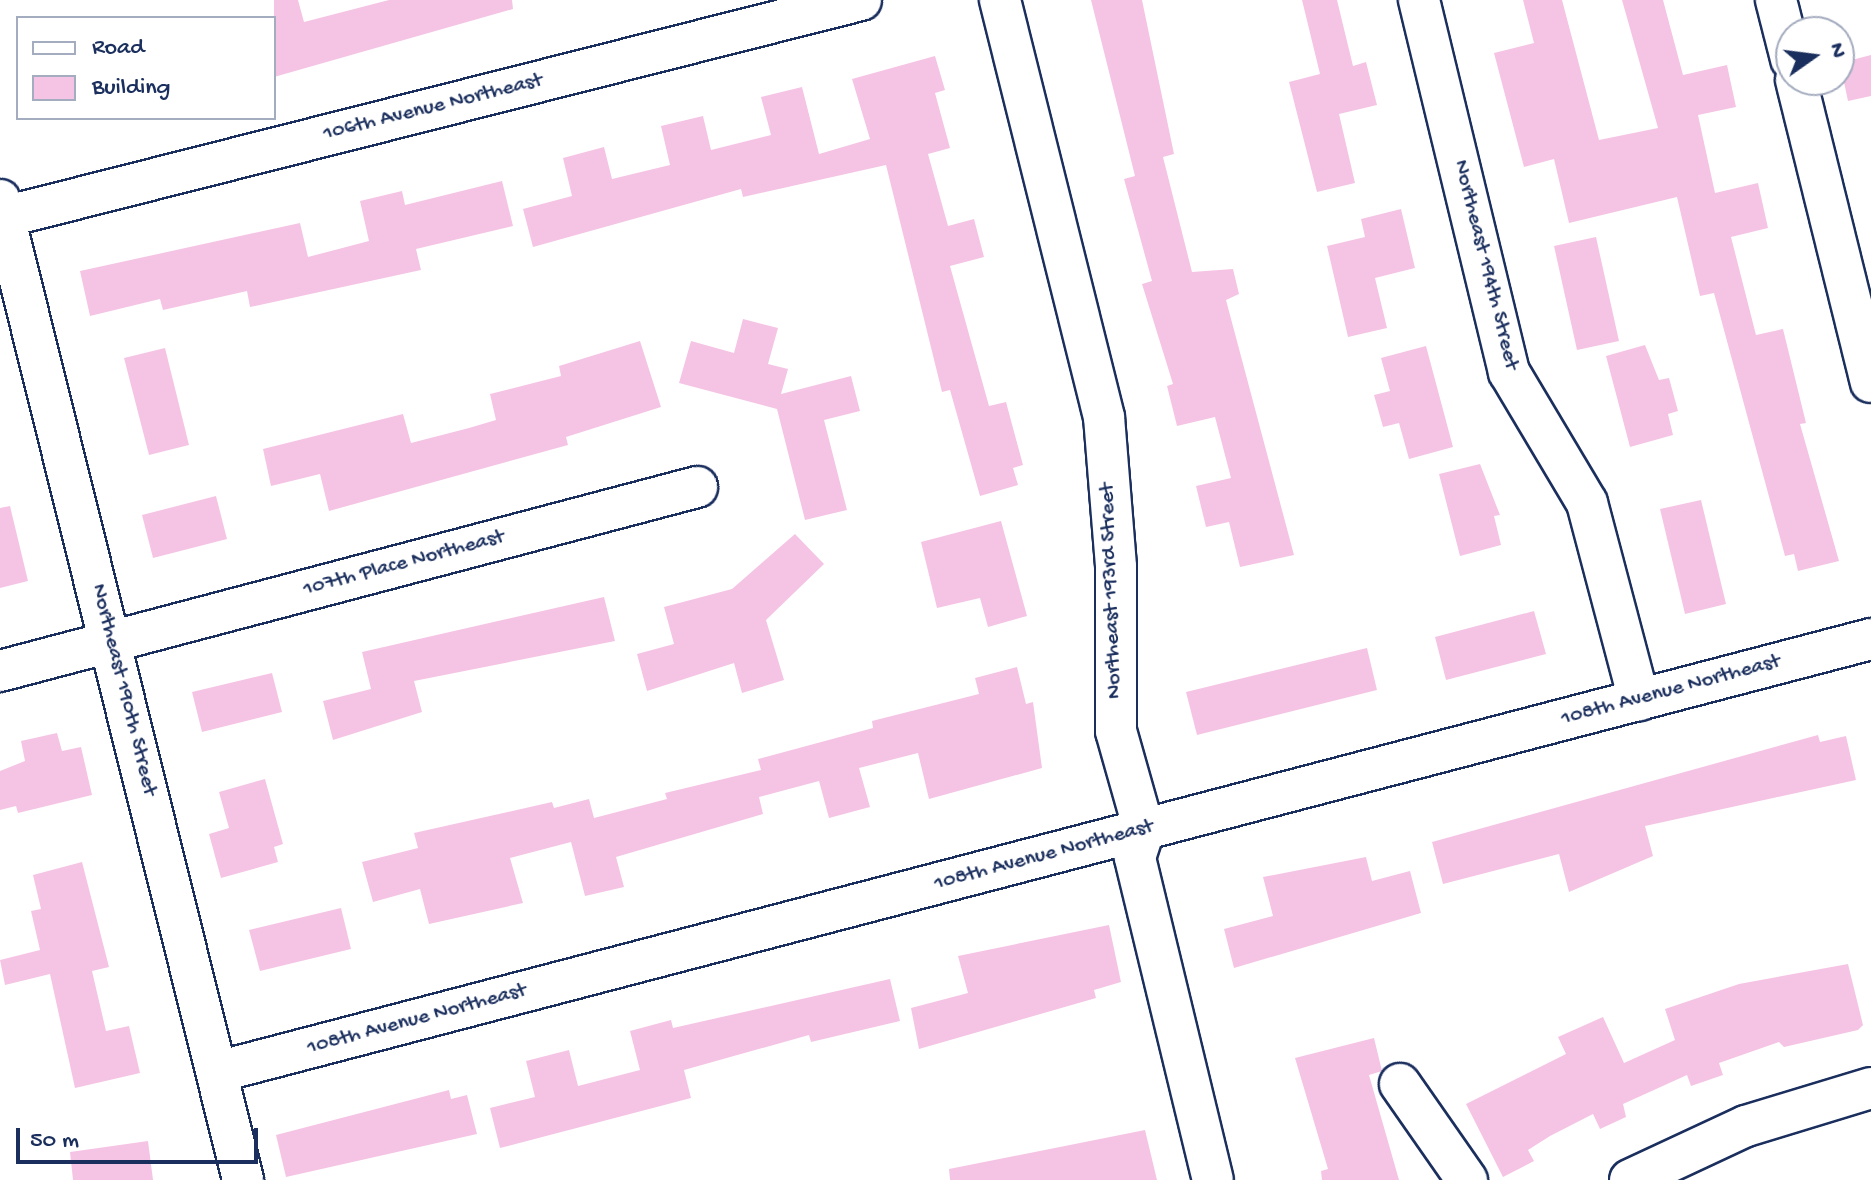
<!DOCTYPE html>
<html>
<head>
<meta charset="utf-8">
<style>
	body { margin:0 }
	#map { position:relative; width:1871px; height:1180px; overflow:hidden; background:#fff; font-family:"Gochi Hand",sans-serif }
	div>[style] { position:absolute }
	.building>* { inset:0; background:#f5c4e4 }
	.roads { filter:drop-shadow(2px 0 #1b2f5e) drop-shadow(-2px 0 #1b2f5e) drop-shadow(0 2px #1b2f5e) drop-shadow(0 -2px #1b2f5e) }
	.minor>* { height:40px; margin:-20px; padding:0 20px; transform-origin:20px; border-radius:20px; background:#fff }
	span { translate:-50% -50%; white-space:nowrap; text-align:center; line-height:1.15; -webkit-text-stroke:6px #fff; paint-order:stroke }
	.street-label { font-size:22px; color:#1b2f5e }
	.legend { position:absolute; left:16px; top:16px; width:260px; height:104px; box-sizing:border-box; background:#fff; border:2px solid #a4acbf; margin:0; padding:10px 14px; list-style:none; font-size:24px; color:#1b2f5e }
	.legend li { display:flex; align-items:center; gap:16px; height:40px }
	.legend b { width:40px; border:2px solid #a4acbf }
	.north { position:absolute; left:1775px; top:16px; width:80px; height:80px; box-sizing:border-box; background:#fff; border:2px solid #a4acbf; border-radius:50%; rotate:76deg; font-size:22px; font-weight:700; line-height:32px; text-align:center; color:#1b2f5e }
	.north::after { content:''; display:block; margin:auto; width:28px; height:36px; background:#1b2f5e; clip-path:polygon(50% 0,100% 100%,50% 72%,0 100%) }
	.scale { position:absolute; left:16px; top:1128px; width:242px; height:36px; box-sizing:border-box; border:4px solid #1b2f5e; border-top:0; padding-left:10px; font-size:24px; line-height:28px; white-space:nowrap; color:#1b2f5e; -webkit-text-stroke:6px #fff; paint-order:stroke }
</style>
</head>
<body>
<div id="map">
	<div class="building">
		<i style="clip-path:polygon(274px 0,298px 0,304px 22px,389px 0,512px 0,513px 9px,274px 77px)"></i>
		<i style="clip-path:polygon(1091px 0,1142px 0,1174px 154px,1163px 157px,1192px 272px,1233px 269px,1239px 294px,1226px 300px,1294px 555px,1240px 567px,1229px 522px,1206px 527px,1196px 486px,1231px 478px,1215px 417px,1177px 426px,1167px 386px,1173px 384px,1142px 284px,1152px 281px,1124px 179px,1135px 176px)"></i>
		<i style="clip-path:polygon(1302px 0,1337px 0,1353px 66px,1366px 62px,1377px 105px,1339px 114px,1355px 183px,1317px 192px,1289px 82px,1320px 74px)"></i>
		<i style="clip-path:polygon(1523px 0,1562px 0,1599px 140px,1658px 128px,1622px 0,1663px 0,1683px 75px,1727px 65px,1736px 107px,1698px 115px,1715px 193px,1758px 183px,1768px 228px,1731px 237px,1756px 335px,1783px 329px,1806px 423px,1800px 424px,1839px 561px,1798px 571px,1794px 554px,1785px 556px,1714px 293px,1700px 296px,1677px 197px,1569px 223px,1554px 159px,1524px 167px,1494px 53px,1534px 43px)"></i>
		<i style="clip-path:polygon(1871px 55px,1871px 96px,1848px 101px,1840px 63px)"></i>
		<i style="clip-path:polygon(935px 56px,945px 90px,935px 93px,950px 148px,928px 154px,948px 226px,974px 219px,984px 257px,950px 266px,989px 406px,1006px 402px,1023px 465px,1013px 468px,1018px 485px,980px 496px,950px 390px,942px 392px,886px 165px,743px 197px,741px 189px,533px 247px,523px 209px,572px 196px,563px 158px,604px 147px,612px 179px,670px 165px,661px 126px,703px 116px,711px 150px,771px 135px,761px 97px,802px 87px,819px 154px,870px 139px,852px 79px)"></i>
		<i style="clip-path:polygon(502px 181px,513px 226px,416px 249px,421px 270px,250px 307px,247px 291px,163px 310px,160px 299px,90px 316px,80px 271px,300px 223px,308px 257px,369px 241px,360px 201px,402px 191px,405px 205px)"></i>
		<i style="clip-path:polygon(1401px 209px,1415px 268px,1375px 278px,1387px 328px,1348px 337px,1327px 246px,1365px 237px,1361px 219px)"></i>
		<i style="clip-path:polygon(1596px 237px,1619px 341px,1577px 350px,1554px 246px)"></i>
		<i style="clip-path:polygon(743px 319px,778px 328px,768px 364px,788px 369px,781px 394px,851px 376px,860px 411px,824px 420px,847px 510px,805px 520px,777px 409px,679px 383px,691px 341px,734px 353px)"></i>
		<i style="clip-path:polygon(640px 341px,661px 407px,566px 437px,568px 445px,329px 511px,320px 474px,271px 486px,263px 449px,403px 414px,411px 443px,469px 428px,496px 420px,490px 394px,561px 376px,559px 366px)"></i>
		<i style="clip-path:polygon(1645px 345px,1659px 380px,1669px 378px,1678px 411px,1668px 414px,1673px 435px,1630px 447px,1606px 356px)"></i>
		<i style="clip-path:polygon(1426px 346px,1453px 447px,1409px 459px,1399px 423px,1383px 427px,1374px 395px,1390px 391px,1381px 358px)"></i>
		<i style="clip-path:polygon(165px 348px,189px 445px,149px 455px,124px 358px)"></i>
		<i style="clip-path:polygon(1480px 464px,1500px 515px,1494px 516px,1501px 545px,1460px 556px,1439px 474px)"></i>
		<i style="clip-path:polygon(216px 496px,227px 539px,153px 558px,142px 515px)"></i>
		<i style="clip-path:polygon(1701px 500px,1726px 604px,1685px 614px,1660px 509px)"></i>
		<i style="clip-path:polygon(10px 506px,28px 581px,0 588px,0 508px)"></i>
		<i style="clip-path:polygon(1001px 521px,1027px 616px,988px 627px,980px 598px,937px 608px,921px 542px)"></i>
		<i style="clip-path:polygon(795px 534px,824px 564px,766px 620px,784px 680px,742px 693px,734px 663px,647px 691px,637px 654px,674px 644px,664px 607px,732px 589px)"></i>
		<i style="clip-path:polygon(604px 597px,615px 641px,414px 681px,422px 712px,333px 740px,323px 701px,371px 689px,362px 652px)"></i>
		<i style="clip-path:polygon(1534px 611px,1546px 654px,1446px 680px,1435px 637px)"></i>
		<i style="clip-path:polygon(1367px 648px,1377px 690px,1197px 735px,1186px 692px)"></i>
		<i style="clip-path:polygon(1017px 667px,1026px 704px,1033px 702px,1042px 768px,929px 799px,918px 753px,859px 768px,870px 807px,829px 818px,819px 781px,759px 797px,763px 814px,616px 857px,624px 887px,585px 896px,571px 842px,510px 858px,523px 903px,429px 924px,420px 889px,373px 902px,362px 862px,418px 848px,414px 833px,552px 802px,554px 808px,589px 799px,594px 818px,667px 799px,665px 793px,761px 770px,758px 759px,873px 728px,872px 721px,979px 694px,975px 678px)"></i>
		<i style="clip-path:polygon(272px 673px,282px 712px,202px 732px,192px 692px)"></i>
		<i style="clip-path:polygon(57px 733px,62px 751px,81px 747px,92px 795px,18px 813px,16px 806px,0 810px,0 771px,25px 761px,21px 741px)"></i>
		<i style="clip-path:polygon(1818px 735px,1820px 742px,1846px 736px,1856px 780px,1645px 826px,1653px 856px,1569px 892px,1559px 854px,1443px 884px,1432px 842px)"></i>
		<i style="clip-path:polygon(265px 779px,283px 844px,274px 847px,278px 862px,221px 878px,209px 834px,229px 828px,219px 792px)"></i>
		<i style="clip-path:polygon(1366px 857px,1372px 881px,1410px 871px,1421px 913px,1234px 968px,1224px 929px,1273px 916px,1263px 877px)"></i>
		<i style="clip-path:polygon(82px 862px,109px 967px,92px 971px,106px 1031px,129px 1026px,140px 1073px,75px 1088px,50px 974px,5px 985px,0 960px,40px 950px,31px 911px,41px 909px,33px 875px)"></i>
		<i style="clip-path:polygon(341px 908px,351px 949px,260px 971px,249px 930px)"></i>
		<i style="clip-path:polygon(1109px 925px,1121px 982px,1094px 990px,1096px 998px,919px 1049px,911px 1008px,968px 993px,958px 956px)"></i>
		<i style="clip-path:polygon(1848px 964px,1863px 1025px,1858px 1030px,1784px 1047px,1779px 1042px,1719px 1063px,1723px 1075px,1691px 1086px,1687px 1075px,1623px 1104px,1626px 1117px,1600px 1129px,1593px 1114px,1550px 1136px,1528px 1150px,1534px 1161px,1503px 1177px,1466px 1104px,1566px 1054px,1558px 1037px,1603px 1017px,1624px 1063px,1675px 1040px,1665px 1009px,1739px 984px)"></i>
		<i style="clip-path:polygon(890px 979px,900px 1021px,811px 1042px,809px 1035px,684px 1070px,691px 1098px,500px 1148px,490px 1108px,535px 1097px,526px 1061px,569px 1050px,578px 1086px,640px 1070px,630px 1031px,671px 1020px,673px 1028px)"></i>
		<i style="clip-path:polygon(1374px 1038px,1382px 1071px,1369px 1075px,1399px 1180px,1322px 1180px,1321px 1171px,1328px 1169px,1295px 1058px)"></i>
		<i style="clip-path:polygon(449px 1090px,451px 1099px,467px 1095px,477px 1134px,286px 1177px,276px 1135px)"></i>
		<i style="clip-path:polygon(1145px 1130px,1157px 1180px,950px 1180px,949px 1169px)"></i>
		<i style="clip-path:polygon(148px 1141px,153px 1180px,73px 1180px,70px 1152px)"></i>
	</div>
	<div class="roads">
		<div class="minor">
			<i style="left:1000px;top:0;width:430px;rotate:76deg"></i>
			<i style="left:1104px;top:417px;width:150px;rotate:85.4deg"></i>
			<i style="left:1116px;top:567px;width:164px;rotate:90deg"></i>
			<i style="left:1116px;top:731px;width:103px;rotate:74.2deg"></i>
			<i style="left:1144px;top:830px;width:29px;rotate:108deg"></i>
			<i style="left:1135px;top:858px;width:331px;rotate:76.4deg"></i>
			<i style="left:1419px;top:0;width:383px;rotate:76.4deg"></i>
			<i style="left:1509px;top:372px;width:152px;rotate:59.2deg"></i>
			<i style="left:1587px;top:503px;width:204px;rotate:75.2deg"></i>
			<i style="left:1776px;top:0;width:61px;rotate:75.7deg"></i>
			<i style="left:1796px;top:80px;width:311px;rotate:76.1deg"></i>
			<i style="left:0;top:200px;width:1010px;rotate:76.07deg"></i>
			<i style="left:4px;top:217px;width:884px;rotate:-14.21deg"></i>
			<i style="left:0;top:671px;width:721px;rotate:-14.79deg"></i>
			<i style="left:217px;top:1072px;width:1710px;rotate:-14.67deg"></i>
			<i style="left:1400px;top:1084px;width:117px;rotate:55.1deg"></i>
			<i style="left:1630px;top:1180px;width:128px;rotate:-25deg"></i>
			<i style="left:1746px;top:1126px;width:131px;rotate:-16.9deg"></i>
		</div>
	</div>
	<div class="street-label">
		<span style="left:433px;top:108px;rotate:-14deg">106th Avenue Northeast</span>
		<span style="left:1485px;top:265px;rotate:76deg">Northeast 194th Street</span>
		<span style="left:404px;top:564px;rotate:-15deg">107th Place Northeast</span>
		<span style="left:1112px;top:591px;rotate:-92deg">Northeast 193rd Street</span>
		<span style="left:123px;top:690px;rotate:76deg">Northeast 190th Street</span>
		<span style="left:1671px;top:691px;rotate:-15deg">108th Avenue Northeast</span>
		<span style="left:1044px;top:856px;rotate:-15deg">108th Avenue Northeast</span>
		<span style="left:417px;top:1020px;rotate:-15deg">108th Avenue Northeast</span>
	</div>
	<ul class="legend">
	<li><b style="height:10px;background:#fff"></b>Road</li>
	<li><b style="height:22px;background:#f5c4e4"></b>Building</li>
	</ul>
	<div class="north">N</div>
	<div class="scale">50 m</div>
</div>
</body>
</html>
